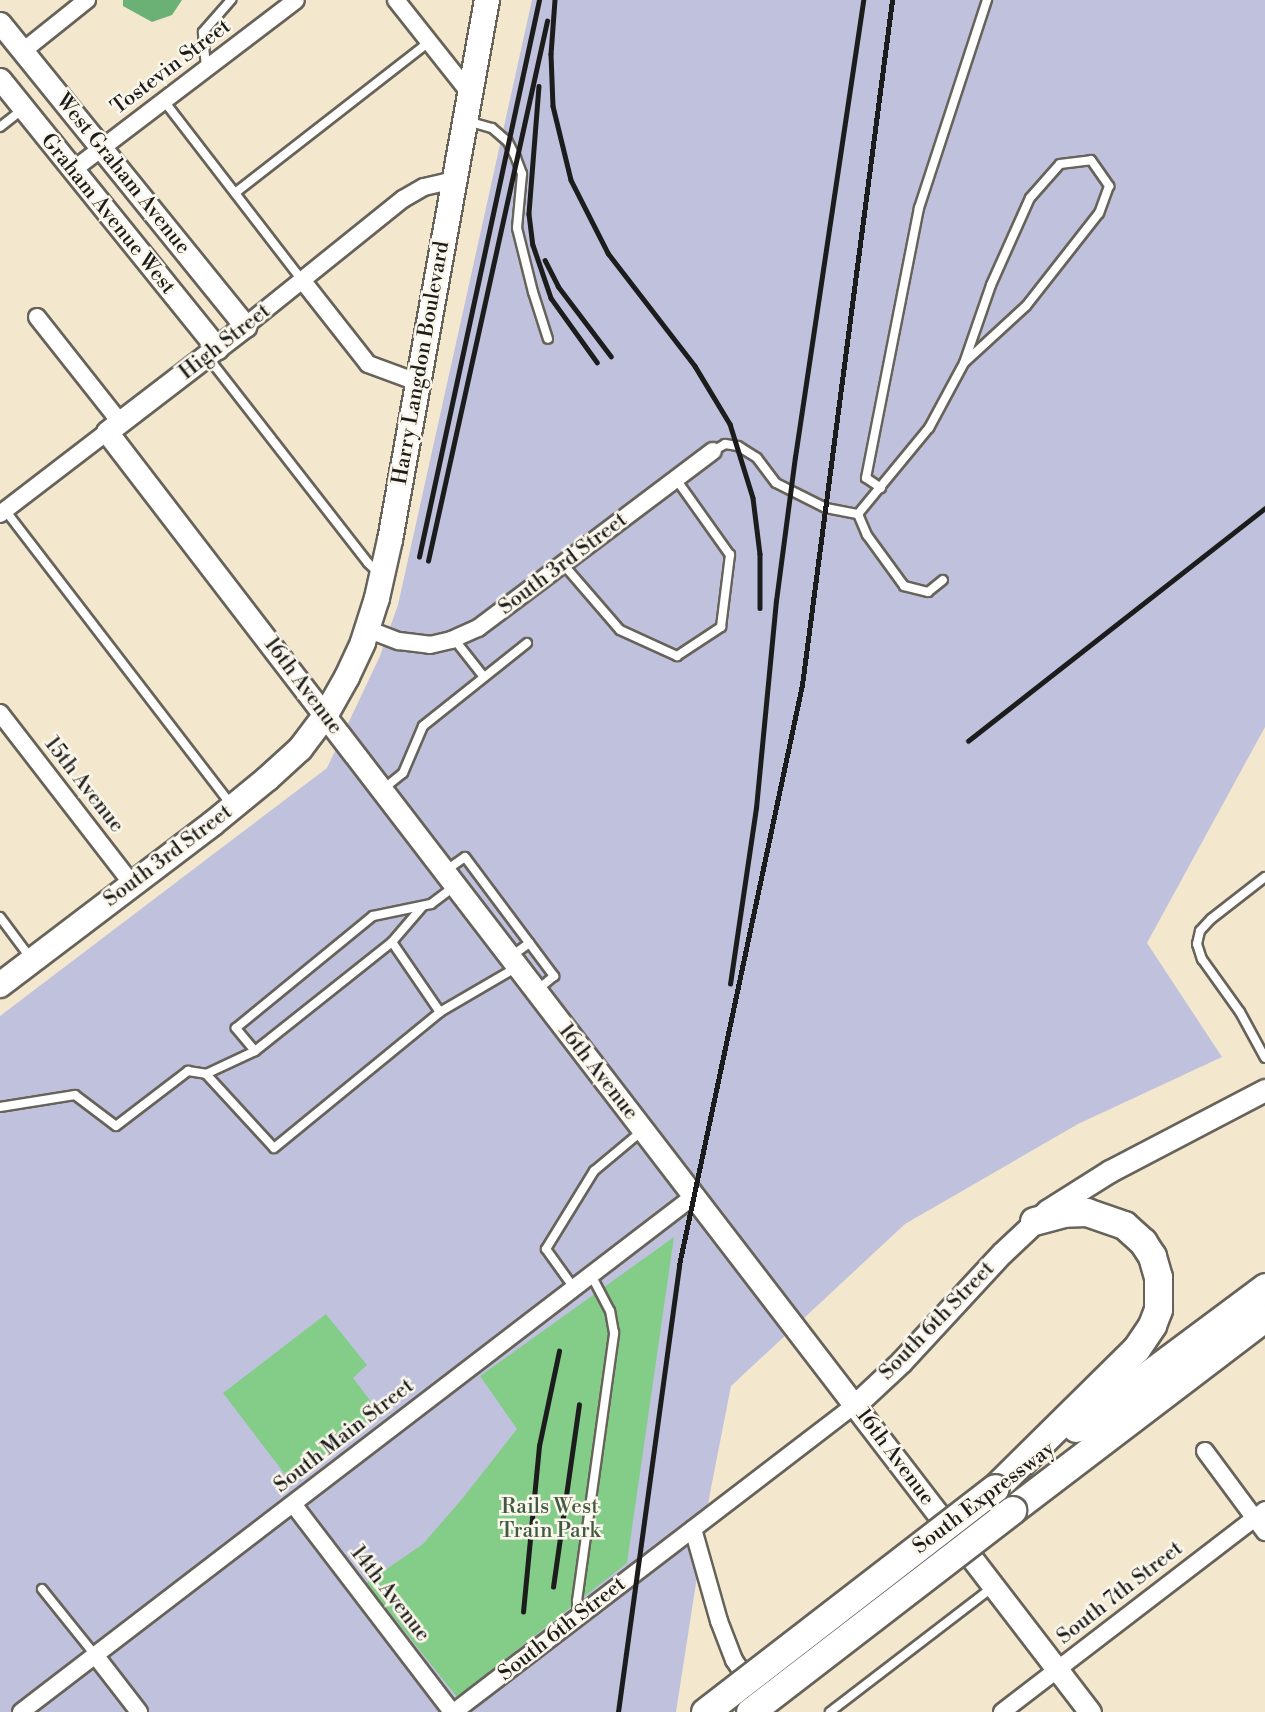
<!DOCTYPE html>
<html>
<head>
<meta charset="utf-8">
<style>
	body { margin:0 }
	#map { position:relative; width:1265px; height:1712px; overflow:hidden; background:#f3e7ce; font-family:"Libre Bodoni",serif }
	div>[style] { position:absolute }
	.industrial>* { inset:0; background:#c0c2dd }
	.green>* { inset:0; background:#84cd89 }
	.forest>* { inset:0; background:#6bb075 }
	.roads { filter:drop-shadow(2px 0 #67635a) drop-shadow(-2px 0 #67635a) drop-shadow(0 2px #67635a) drop-shadow(0 -2px #67635a) }
	.service>* { height:8px; margin:-4px; padding:0 4px; transform-origin:4px; border-radius:4px; background:#fff }
	.minor>* { height:16px; margin:-8px; padding:0 8px; transform-origin:8px; border-radius:8px; background:#fff }
	.tertiary>* { height:21px; margin:-10.5px; padding:0 10.5px; transform-origin:10.5px; border-radius:10.5px; background:#fff }
	.secondary>* { height:24px; margin:-12px; padding:0 12px; transform-origin:12px; border-radius:12px; background:#fff }
	.primary>* { height:27px; margin:-13.5px; padding:0 13.5px; transform-origin:13.5px; border-radius:13.5px; background:#fff }
	.rail>* { height:4.5px; margin:-2.25px; padding:0 2.25px; transform-origin:2.25px; border-radius:2.25px; background:#1c1c1c }
	.bridges { filter:drop-shadow(2px 0 #67635a) drop-shadow(-2px 0 #67635a) drop-shadow(0 2px #67635a) drop-shadow(0 -2px #67635a) }
	.primary-bridge>* { height:27px; margin:-13.5px; padding:0 13.5px; transform-origin:13.5px; border-radius:13.5px; background:#fff }
	span { translate:-50% -50%; white-space:nowrap; text-align:center; line-height:1.15; -webkit-text-stroke:5px #fbf7ec; paint-order:stroke }
	.street-label { font-size:21px; color:#1c1c1c }
	.park-label { font-size:21px; color:#405a42 }
</style>
</head>
<body>
<div id="map">
	<div class="industrial">
		<i style="clip-path:polygon(532px 0,1265px 0,1265px 727px,1147px 943px,1222px 1057px,1078px 1124px,905px 1224px,731px 1386px,710px 1493px,676px 1712px,0 1712px,0 1016px,327px 768px,380px 656px,398px 605px)"></i>
	</div>
	<div class="green">
		<i style="clip-path:polygon(674px 1237px,627px 1563px,457px 1697px,366px 1583px,423px 1544px,462px 1499px,517px 1429px,480px 1376px)"></i>
		<i style="clip-path:polygon(326px 1314px,367px 1365px,353px 1378px,379px 1412px,290px 1481px,223px 1393px)"></i>
	</div>
	<div class="forest">
		<i style="clip-path:polygon(123px 0,182px 0,172px 15px,152px 22px,123px 6px)"></i>
	</div>
	<div class="roads">
		<div class="service">
			<i style="left:206px;top:68px;width:36px;rotate:-95deg"></i>
			<i style="left:203px;top:32px;width:43px;rotate:-48.8deg"></i>
			<i style="left:164px;top:101px;width:226px;rotate:52.4deg"></i>
			<i style="left:467px;top:121px;width:26px;rotate:16deg"></i>
			<i style="left:492px;top:128px;width:21px;rotate:41deg"></i>
			<i style="left:508px;top:142px;width:18px;rotate:63deg"></i>
			<i style="left:516px;top:158px;width:17px;rotate:69deg"></i>
			<i style="left:522px;top:174px;width:54px;rotate:95.3deg"></i>
			<i style="left:517px;top:228px;width:66px;rotate:76deg"></i>
			<i style="left:533px;top:292px;width:49px;rotate:72.3deg"></i>
			<i style="left:0;top:127px;width:29px;rotate:-38deg"></i>
			<i style="left:235px;top:193px;width:246px;rotate:-37.9deg"></i>
			<i style="left:207px;top:356px;width:262px;rotate:52.1deg"></i>
			<i style="left:368px;top:563px;width:16px;rotate:43deg"></i>
			<i style="left:713px;top:451px;width:14px;rotate:-30deg"></i>
			<i style="left:725px;top:444px;width:13px;rotate:9deg"></i>
			<i style="left:738px;top:446px;width:22px;rotate:32deg"></i>
			<i style="left:757px;top:458px;width:31px;rotate:53deg"></i>
			<i style="left:776px;top:483px;width:56px;rotate:26.6deg"></i>
			<i style="left:826px;top:508px;width:33px;rotate:11deg"></i>
			<i style="left:858px;top:514px;width:112px;rotate:-50.5deg"></i>
			<i style="left:929px;top:428px;width:74px;rotate:-61.7deg"></i>
			<i style="left:964px;top:363px;width:83px;rotate:-70.9deg"></i>
			<i style="left:991px;top:285px;width:95px;rotate:-65.9deg"></i>
			<i style="left:1030px;top:198px;width:45px;rotate:-48.6deg"></i>
			<i style="left:1060px;top:164px;width:31px;rotate:-7deg"></i>
			<i style="left:1091px;top:160px;width:32px;rotate:55deg"></i>
			<i style="left:1109px;top:186px;width:29px;rotate:110deg"></i>
			<i style="left:1099px;top:213px;width:118px;rotate:128.1deg"></i>
			<i style="left:1026px;top:306px;width:84px;rotate:137.4deg"></i>
			<i style="left:881px;top:488px;width:18px;rotate:-146deg"></i>
			<i style="left:866px;top:478px;width:275px;rotate:-78.9deg"></i>
			<i style="left:919px;top:208px;width:219px;rotate:-71.9deg"></i>
			<i style="left:5px;top:510px;width:372px;rotate:52.5deg"></i>
			<i style="left:858px;top:514px;width:23px;rotate:67deg"></i>
			<i style="left:867px;top:535px;width:63px;rotate:54deg"></i>
			<i style="left:904px;top:586px;width:25px;rotate:14deg"></i>
			<i style="left:928px;top:592px;width:19px;rotate:-39deg"></i>
			<i style="left:563px;top:564px;width:87px;rotate:49.2deg"></i>
			<i style="left:620px;top:630px;width:63px;rotate:24.5deg"></i>
			<i style="left:677px;top:656px;width:53px;rotate:-33.4deg"></i>
			<i style="left:721px;top:627px;width:73px;rotate:-82.9deg"></i>
			<i style="left:730px;top:555px;width:93px;rotate:-125.4deg"></i>
			<i style="left:454px;top:639px;width:48px;rotate:51.7deg"></i>
			<i style="left:382px;top:790px;width:27px;rotate:-39deg"></i>
			<i style="left:403px;top:773px;width:51px;rotate:-66.9deg"></i>
			<i style="left:423px;top:726px;width:133px;rotate:-38.6deg"></i>
			<i style="left:445px;top:871px;width:24px;rotate:-35deg"></i>
			<i style="left:465px;top:857px;width:149px;rotate:53.2deg"></i>
			<i style="left:554px;top:976px;width:23px;rotate:140deg"></i>
			<i style="left:1265px;top:877px;width:68px;rotate:142.1deg"></i>
			<i style="left:1211px;top:919px;width:16px;rotate:133deg"></i>
			<i style="left:1200px;top:931px;width:13px;rotate:103deg"></i>
			<i style="left:1197px;top:944px;width:16px;rotate:72deg"></i>
			<i style="left:1202px;top:959px;width:65px;rotate:54.4deg"></i>
			<i style="left:1240px;top:1012px;width:52px;rotate:61.5deg"></i>
			<i style="left:0;top:917px;width:54px;rotate:53.3deg"></i>
			<i style="left:392px;top:942px;width:85px;rotate:55.6deg"></i>
			<i style="left:510px;top:957px;width:24px;rotate:-36deg"></i>
			<i style="left:255px;top:1051px;width:175px;rotate:-38.5deg"></i>
			<i style="left:392px;top:942px;width:46px;rotate:-49.4deg"></i>
			<i style="left:206px;top:1074px;width:54px;rotate:-25.1deg"></i>
			<i style="left:255px;top:1051px;width:30px;rotate:-130deg"></i>
			<i style="left:236px;top:1028px;width:177px;rotate:-39.3deg"></i>
			<i style="left:373px;top:916px;width:59px;rotate:-11.7deg"></i>
			<i style="left:431px;top:904px;width:30px;rotate:-37deg"></i>
			<i style="left:0;top:1107px;width:76px;rotate:-9.1deg"></i>
			<i style="left:75px;top:1095px;width:51px;rotate:37.1deg"></i>
			<i style="left:116px;top:1126px;width:91px;rotate:-37.4deg"></i>
			<i style="left:188px;top:1071px;width:18px;rotate:9deg"></i>
			<i style="left:206px;top:1074px;width:100px;rotate:47.4deg"></i>
			<i style="left:274px;top:1148px;width:215px;rotate:-39.3deg"></i>
			<i style="left:440px;top:1012px;width:89px;rotate:-30.3deg"></i>
			<i style="left:574px;top:1288px;width:48px;rotate:-125.7deg"></i>
			<i style="left:546px;top:1249px;width:92px;rotate:-58.4deg"></i>
			<i style="left:594px;top:1171px;width:64px;rotate:-39.9deg"></i>
			<i style="left:42px;top:1589px;width:85px;rotate:51.2deg"></i>
			<i style="left:578px;top:1617px;width:16px;rotate:-94deg"></i>
			<i style="left:577px;top:1601px;width:271px;rotate:-82.1deg"></i>
			<i style="left:614px;top:1333px;width:22px;rotate:-100deg"></i>
			<i style="left:610px;top:1311px;width:41px;rotate:-117.8deg"></i>
			<i style="left:830px;top:1712px;width:205px;rotate:-37.5deg"></i>
		</div>
		<div class="minor">
			<i style="left:396px;top:0;width:117px;rotate:51.6deg"></i>
			<i style="left:23px;top:51px;width:82px;rotate:-38.6deg"></i>
			<i style="left:73px;top:170px;width:280px;rotate:-37.3deg"></i>
			<i style="left:302px;top:280px;width:107px;rotate:51.8deg"></i>
			<i style="left:368px;top:364px;width:52px;rotate:20.2deg"></i>
			<i style="left:37px;top:317px;width:134px;rotate:51.7deg"></i>
			<i style="left:245px;top:326px;width:203px;rotate:-38.8deg"></i>
			<i style="left:403px;top:199px;width:24px;rotate:-30deg"></i>
			<i style="left:424px;top:187px;width:31px;rotate:-13deg"></i>
			<i style="left:0;top:514px;width:135px;rotate:-37.5deg"></i>
			<i style="left:367px;top:629px;width:34px;rotate:21deg"></i>
			<i style="left:399px;top:641px;width:31px;rotate:7deg"></i>
			<i style="left:430px;top:645px;width:22px;rotate:-13deg"></i>
			<i style="left:451px;top:640px;width:30px;rotate:-24deg"></i>
			<i style="left:478px;top:628px;width:294px;rotate:-37deg"></i>
			<i style="left:0;top:713px;width:216px;rotate:52.3deg"></i>
			<i style="left:1205px;top:1451px;width:101px;rotate:53.5deg"></i>
			<i style="left:293px;top:1504px;width:262px;rotate:52.6deg"></i>
			<i style="left:693px;top:1529px;width:96px;rotate:74.2deg"></i>
			<i style="left:719px;top:1621px;width:42px;rotate:69deg"></i>
			<i style="left:734px;top:1660px;width:32px;rotate:56deg"></i>
			<i style="left:95px;top:1655px;width:72px;rotate:52.3deg"></i>
			<i style="left:21px;top:1712px;width:848px;rotate:-37.48deg"></i>
			<i style="left:454px;top:1712px;width:506px;rotate:-37.46deg"></i>
			<i style="left:1002px;top:1712px;width:332px;rotate:-37.5deg"></i>
		</div>
		<div class="tertiary">
			<i style="left:0;top:23px;width:390px;rotate:51deg"></i>
			<i style="left:245px;top:326px;width:174px;rotate:142.5deg"></i>
			<i style="left:107px;top:432px;width:1614px;rotate:52.48deg"></i>
			<i style="left:0;top:79px;width:346px;rotate:51.1deg"></i>
			<i style="left:856px;top:1404px;width:62px;rotate:-43deg"></i>
			<i style="left:901px;top:1362px;width:149px;rotate:-47.2deg"></i>
			<i style="left:1002px;top:1253px;width:63px;rotate:-43.1deg"></i>
			<i style="left:1048px;top:1210px;width:73px;rotate:-32.2deg"></i>
			<i style="left:1110px;top:1171px;width:175px;rotate:-27.6deg"></i>
		</div>
		<div class="secondary">
			<i style="left:0;top:985px;width:266px;rotate:-37.2deg"></i>
			<i style="left:212px;top:824px;width:71px;rotate:-39.3deg"></i>
			<i style="left:267px;top:779px;width:45px;rotate:-42.3deg"></i>
			<i style="left:300px;top:749px;width:41px;rotate:-52.9deg"></i>
			<i style="left:325px;top:716px;width:45px;rotate:-60.6deg"></i>
			<i style="left:347px;top:677px;width:38px;rotate:-65deg"></i>
			<i style="left:363px;top:642px;width:46px;rotate:-72.3deg"></i>
			<i style="left:377px;top:598px;width:59px;rotate:-77.4deg"></i>
			<i style="left:390px;top:540px;width:549px;rotate:-79.82deg"></i>
		</div>
		<div class="primary">
			<i style="left:1076px;top:1428px;width:236px;rotate:-36.7deg"></i>
			<i style="left:995px;top:1488px;width:198px;rotate:-44.6deg"></i>
			<i style="left:1136px;top:1349px;width:29px;rotate:-56deg"></i>
			<i style="left:1152px;top:1325px;width:17px;rotate:-69deg"></i>
			<i style="left:1158px;top:1309px;width:32px;rotate:-90deg"></i>
			<i style="left:1158px;top:1277px;width:22px;rotate:-106deg"></i>
			<i style="left:1152px;top:1256px;width:17px;rotate:-123deg"></i>
			<i style="left:1143px;top:1242px;width:25px;rotate:-138deg"></i>
			<i style="left:1124px;top:1225px;width:39px;rotate:-161deg"></i>
			<i style="left:1087px;top:1212px;width:23px;rotate:178deg"></i>
			<i style="left:1064px;top:1213px;width:31px;rotate:165deg"></i>
			<i style="left:1012px;top:1510px;width:318px;rotate:-37.3deg"></i>
		</div>
	</div>
	<div class="rail">
		<i style="left:555px;top:0;width:54px;rotate:94.2deg"></i>
		<i style="left:551px;top:54px;width:52px;rotate:87.8deg"></i>
		<i style="left:553px;top:106px;width:76px;rotate:76.3deg"></i>
		<i style="left:571px;top:180px;width:82px;rotate:63.1deg"></i>
		<i style="left:608px;top:253px;width:143px;rotate:52.4deg"></i>
		<i style="left:695px;top:366px;width:68px;rotate:58.9deg"></i>
		<i style="left:730px;top:424px;width:77px;rotate:72.7deg"></i>
		<i style="left:753px;top:498px;width:56px;rotate:82.9deg"></i>
		<i style="left:760px;top:554px;width:54px;rotate:90deg"></i>
		<i style="left:539px;top:86px;width:128px;rotate:94.5deg"></i>
		<i style="left:529px;top:214px;width:31px;rotate:83deg"></i>
		<i style="left:533px;top:245px;width:56px;rotate:71.2deg"></i>
		<i style="left:551px;top:298px;width:79px;rotate:54.3deg"></i>
		<i style="left:545px;top:260px;width:29px;rotate:63deg"></i>
		<i style="left:558px;top:286px;width:88px;rotate:52.9deg"></i>
		<i style="left:419px;top:557px;width:570px;rotate:-77.84deg"></i>
		<i style="left:428px;top:561px;width:553px;rotate:-77.57deg"></i>
		<i style="left:968px;top:741px;width:377px;rotate:-38.1deg"></i>
		<i style="left:730px;top:984px;width:178px;rotate:-81.6deg"></i>
		<i style="left:756px;top:808px;width:208px;rotate:-84.5deg"></i>
		<i style="left:776px;top:601px;width:145px;rotate:-82.5deg"></i>
		<i style="left:795px;top:457px;width:462px;rotate:-81.5deg"></i>
		<i style="left:553px;top:1587px;width:184px;rotate:-81.9deg"></i>
		<i style="left:523px;top:1612px;width:167px;rotate:-84.5deg"></i>
		<i style="left:539px;top:1446px;width:97px;rotate:-78.1deg"></i>
		<i style="left:618px;top:1712px;width:451px;rotate:-82.2deg"></i>
		<i style="left:679px;top:1265px;width:593px;rotate:-78.03deg"></i>
		<i style="left:802px;top:685px;width:691px;rotate:-82.51deg"></i>
	</div>
	<div class="bridges">
		<div class="primary-bridge">
			<i style="left:705px;top:1712px;width:366px;rotate:-37.7deg"></i>
			<i style="left:750px;top:1712px;width:331px;rotate:-37.6deg"></i>
		</div>
	</div>
	<div class="street-label">
		<span style="left:171px;top:67px;rotate:-37deg">Tostevin Street</span>
		<span style="left:123px;top:174px;rotate:51deg">West Graham Avenue</span>
		<span style="left:108px;top:214px;rotate:51deg">Graham Avenue West</span>
		<span style="left:225px;top:342px;rotate:-38deg">High Street</span>
		<span style="left:421px;top:363px;rotate:-80deg">Harry Langdon Boulevard</span>
		<span style="left:563px;top:564px;rotate:-37deg">South 3rd Street</span>
		<span style="left:303px;top:686px;rotate:53deg">16th Avenue</span>
		<span style="left:84px;top:785px;rotate:52deg">15th Avenue</span>
		<span style="left:168px;top:856px;rotate:-37deg">South 3rd Street</span>
		<span style="left:598px;top:1072px;rotate:52deg">16th Avenue</span>
		<span style="left:937px;top:1321px;rotate:-46deg">South 6th Street</span>
		<span style="left:344px;top:1436px;rotate:-38deg">South Main Street</span>
		<span style="left:895px;top:1457px;rotate:53deg">16th Avenue</span>
		<span style="left:984px;top:1498px;rotate:-37deg">South Expressway</span>
		<span style="left:1120px;top:1593px;rotate:-38deg">South 7th Street</span>
		<span style="left:390px;top:1594px;rotate:52deg">14th Avenue</span>
		<span style="left:562px;top:1629px;rotate:-38deg">South 6th Street</span>
	</div>
	<div class="park-label">
		<span style="left:550px;top:1519px">Rails West<br>Train Park</span>
	</div>
</div>
</body>
</html>
